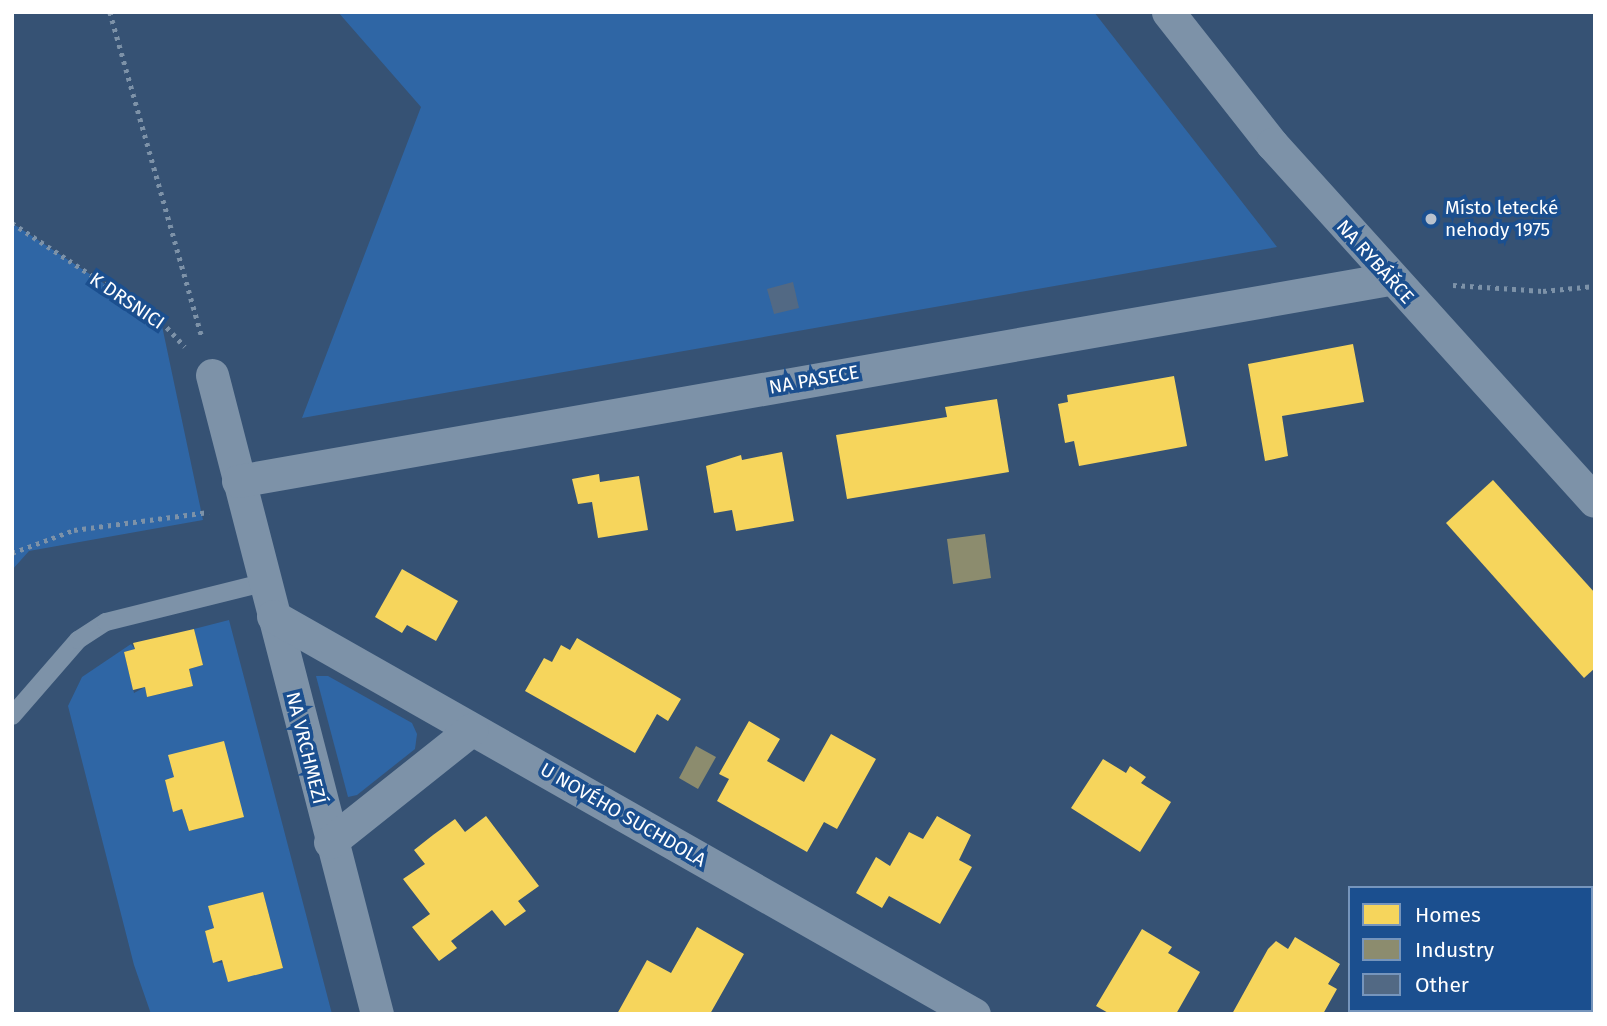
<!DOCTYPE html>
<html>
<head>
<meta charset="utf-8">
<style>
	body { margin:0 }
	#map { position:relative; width:1607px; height:1026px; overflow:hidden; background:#365274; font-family:"Fira Sans",sans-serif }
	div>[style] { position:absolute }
	.green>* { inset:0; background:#2f66a5 }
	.homes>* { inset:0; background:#f6d55c }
	.industry>* { inset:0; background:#8c8c6e }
	.building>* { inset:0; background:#526984 }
	.path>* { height:4.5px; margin-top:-2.25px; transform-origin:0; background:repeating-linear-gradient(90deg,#7d92a8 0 3.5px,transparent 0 8.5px) }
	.lane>* { height:18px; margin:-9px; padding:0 9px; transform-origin:9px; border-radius:9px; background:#7d92a8 }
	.street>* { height:33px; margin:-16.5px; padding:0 16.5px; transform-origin:16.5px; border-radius:16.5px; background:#7d92a8 }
	.dots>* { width:19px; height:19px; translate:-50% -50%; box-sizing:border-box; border:4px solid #1b4f8f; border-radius:50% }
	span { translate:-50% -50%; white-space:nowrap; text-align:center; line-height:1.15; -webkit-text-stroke:7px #1b4f8f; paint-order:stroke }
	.poi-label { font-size:19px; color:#fff }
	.left { translate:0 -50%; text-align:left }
	.street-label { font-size:19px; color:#fff }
	.frame { position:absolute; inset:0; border:14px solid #fff; pointer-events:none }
	.legend { position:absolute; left:1348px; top:886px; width:245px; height:126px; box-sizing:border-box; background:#1b4f8f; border:2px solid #7695bc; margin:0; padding:9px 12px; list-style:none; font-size:21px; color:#fff }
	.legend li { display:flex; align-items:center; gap:14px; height:35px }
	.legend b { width:35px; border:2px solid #7695bc }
</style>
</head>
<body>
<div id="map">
	<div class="green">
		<i style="clip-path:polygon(338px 12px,1094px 12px,1277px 247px,302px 418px,421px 107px)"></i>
		<i style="clip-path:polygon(12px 223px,161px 321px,203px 520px,29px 551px,12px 570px)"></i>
		<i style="clip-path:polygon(evenodd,229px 620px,332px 1014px,151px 1014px,134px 965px,68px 706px,82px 677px,131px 644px,135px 649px,124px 652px,134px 693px,145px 687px,147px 697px,193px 686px,189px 669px,203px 665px,194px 629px,229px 620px,174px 777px,243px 817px,189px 831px,182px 809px,173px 811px,165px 780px,174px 777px,229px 620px,263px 892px,283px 968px,213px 962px,205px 931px,214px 928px,209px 906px,263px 892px)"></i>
		<i style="clip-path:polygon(316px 676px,328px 676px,412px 723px,417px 734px,415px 749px,357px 795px,348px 797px)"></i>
	</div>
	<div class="homes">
		<i style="clip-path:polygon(1353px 344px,1364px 402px,1282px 416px,1288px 456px,1265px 461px,1248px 364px)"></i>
		<i style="clip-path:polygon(1174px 376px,1187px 446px,1079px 466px,1074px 441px,1065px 443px,1058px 404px,1068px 402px,1067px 395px)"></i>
		<i style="clip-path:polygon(997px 399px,1009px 472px,847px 499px,836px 435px,947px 417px,945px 407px)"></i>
		<i style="clip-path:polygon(782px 452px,794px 521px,736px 531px,732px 510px,714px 513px,706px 466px,741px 455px,742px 460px)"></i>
		<i style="clip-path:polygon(599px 474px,600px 482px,639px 476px,648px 530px,598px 538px,592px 502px,578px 504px,572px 479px)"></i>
		<i style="clip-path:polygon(1493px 480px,1595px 593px,1595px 668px,1584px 678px,1446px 523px)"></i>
		<i style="clip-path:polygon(402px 569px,458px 601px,436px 641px,407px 625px,402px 633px,375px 617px)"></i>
		<i style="clip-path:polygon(194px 629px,203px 665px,189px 669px,193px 686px,147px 697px,145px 687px,133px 690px,124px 652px,135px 649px,133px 643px)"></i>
		<i style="clip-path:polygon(577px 638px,681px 699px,668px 721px,657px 714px,635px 753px,525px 691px,544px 658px,552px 662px,561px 645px,570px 650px)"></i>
		<i style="clip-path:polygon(749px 721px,780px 739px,767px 761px,804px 782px,831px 734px,876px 759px,837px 829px,824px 822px,807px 852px,717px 801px,729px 779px,719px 774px)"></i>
		<i style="clip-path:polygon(224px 741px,244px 817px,189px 831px,182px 809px,173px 812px,165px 780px,174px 777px,168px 755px)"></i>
		<i style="clip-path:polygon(1103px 759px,1126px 773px,1130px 766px,1146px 777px,1141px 783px,1171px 802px,1140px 852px,1071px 808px)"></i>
		<i style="clip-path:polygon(486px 816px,539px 886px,518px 901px,526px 911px,505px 926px,492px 910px,451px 941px,457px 948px,439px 961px,412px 927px,430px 914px,403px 879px,425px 864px,414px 850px,433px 835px,455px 819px,465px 832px)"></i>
		<i style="clip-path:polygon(937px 816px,971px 835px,959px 860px,972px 867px,940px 924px,889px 896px,882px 908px,856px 893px,876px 857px,890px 866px,909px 832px,923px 839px)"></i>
		<i style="clip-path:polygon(263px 892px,283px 968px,228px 982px,222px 960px,213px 963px,205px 931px,214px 928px,208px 906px)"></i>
		<i style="clip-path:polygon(697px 927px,744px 954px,710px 1014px,617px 1014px,647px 960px,671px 973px)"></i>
		<i style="clip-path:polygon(1142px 929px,1172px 947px,1168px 953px,1200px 972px,1176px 1014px,1110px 1014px,1096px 1006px)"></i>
		<i style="clip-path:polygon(1295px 937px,1340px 964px,1328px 984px,1337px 989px,1323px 1014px,1232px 1014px,1268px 949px,1276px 941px,1288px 949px)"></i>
		<i style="clip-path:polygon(1591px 962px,1595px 966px,1591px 997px)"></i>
		<i style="clip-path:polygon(1591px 1002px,1595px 1014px,1511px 1014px,1591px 1010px)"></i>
	</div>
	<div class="industry">
		<i style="clip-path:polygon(985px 534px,991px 578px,953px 584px,947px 539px)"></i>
		<i style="clip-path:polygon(696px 746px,716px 757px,698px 789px,679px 778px)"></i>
	</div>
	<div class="building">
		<i style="clip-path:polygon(793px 282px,799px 308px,774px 314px,767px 289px)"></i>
	</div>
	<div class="path">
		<i style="left:110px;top:12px;width:338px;rotate:74.2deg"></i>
		<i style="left:12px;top:223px;width:178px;rotate:33.3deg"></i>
		<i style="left:161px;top:321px;width:35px;rotate:47deg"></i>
		<i style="left:1453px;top:285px;width:90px;rotate:3.8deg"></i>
		<i style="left:1543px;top:291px;width:52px;rotate:-5.5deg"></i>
		<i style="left:12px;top:553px;width:66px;rotate:-20.4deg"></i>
		<i style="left:74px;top:530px;width:136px;rotate:-7.6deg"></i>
	</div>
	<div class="lane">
		<i style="left:12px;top:716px;width:101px;rotate:-49deg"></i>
		<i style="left:78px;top:640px;width:33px;rotate:-33deg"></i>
		<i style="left:106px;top:622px;width:162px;rotate:-14deg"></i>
	</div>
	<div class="street">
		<i style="left:1168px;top:12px;width:168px;rotate:51.8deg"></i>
		<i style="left:1272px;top:144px;width:481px;rotate:47.9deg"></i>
		<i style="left:212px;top:375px;width:660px;rotate:75.52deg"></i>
		<i style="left:238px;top:481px;width:1170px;rotate:-9.95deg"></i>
		<i style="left:273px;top:616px;width:806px;rotate:29.59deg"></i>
		<i style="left:330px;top:842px;width:181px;rotate:-38.5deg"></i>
	</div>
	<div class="dots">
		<i style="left:1431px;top:219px;background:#b9c2ce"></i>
	</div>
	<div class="poi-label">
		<span class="left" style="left:1445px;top:219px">Místo letecké<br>nehody 1975</span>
	</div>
	<div class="street-label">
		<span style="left:1375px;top:262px;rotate:48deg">NA RYBÁŘCE</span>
		<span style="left:127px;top:301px;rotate:34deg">K DRSNICI</span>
		<span style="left:814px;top:380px;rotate:-10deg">NA PASECE</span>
		<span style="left:306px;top:748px;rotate:76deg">NA VRCHMEZÍ</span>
		<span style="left:623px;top:815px;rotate:30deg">U NOVÉHO SUCHDOLA</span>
	</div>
	<div class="frame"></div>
	<ul class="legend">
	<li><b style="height:19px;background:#f6d55c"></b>Homes</li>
	<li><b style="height:19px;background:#8c8c6e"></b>Industry</li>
	<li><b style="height:19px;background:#526984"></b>Other</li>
	</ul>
</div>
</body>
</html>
